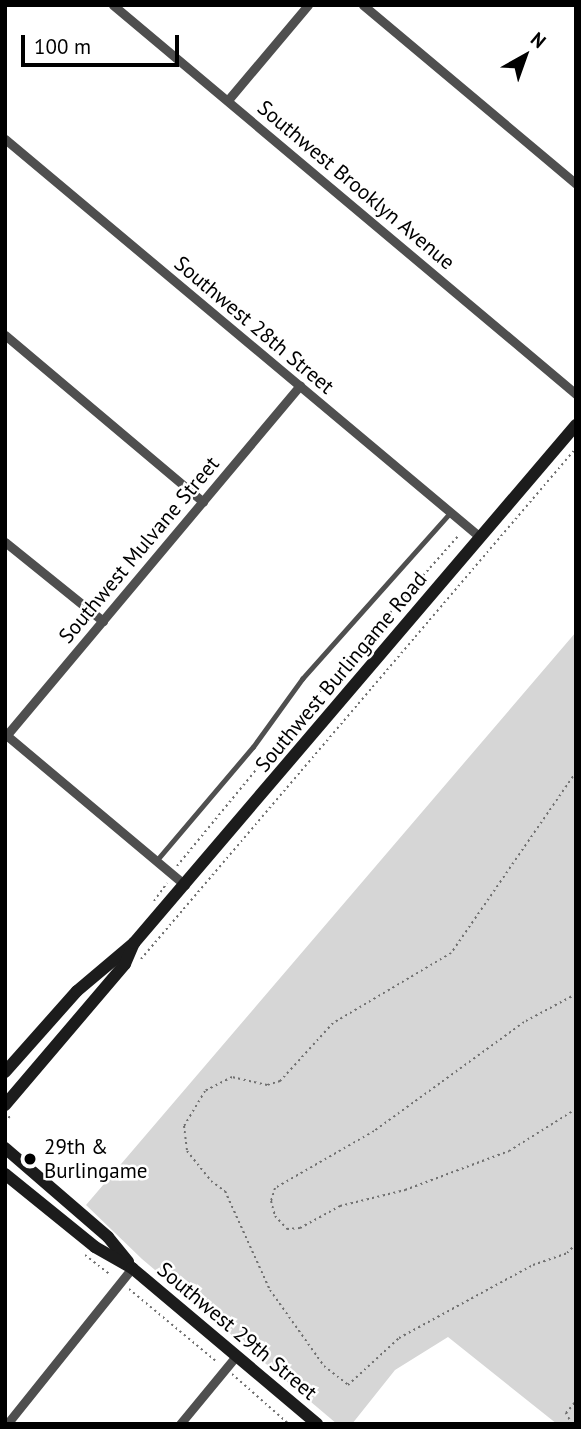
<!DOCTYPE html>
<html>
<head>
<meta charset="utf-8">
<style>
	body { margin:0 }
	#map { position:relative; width:581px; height:1429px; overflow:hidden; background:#fff; font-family:"PT Sans",sans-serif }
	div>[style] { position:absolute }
	.green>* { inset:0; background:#d6d6d6 }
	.path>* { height:2px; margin-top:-1px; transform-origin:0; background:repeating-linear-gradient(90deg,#717171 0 2px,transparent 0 5.5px) }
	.service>* { height:4.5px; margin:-2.25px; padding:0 2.25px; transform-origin:2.25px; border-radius:2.25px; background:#4f4f4f }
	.minor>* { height:9px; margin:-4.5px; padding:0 4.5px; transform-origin:4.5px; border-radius:4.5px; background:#4f4f4f }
	.secondary>* { height:12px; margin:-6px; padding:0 6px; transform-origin:6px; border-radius:6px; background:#1c1c1c }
	.dots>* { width:19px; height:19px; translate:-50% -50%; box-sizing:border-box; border:4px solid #fff; border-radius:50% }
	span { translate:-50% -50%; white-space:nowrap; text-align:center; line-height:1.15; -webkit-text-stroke:5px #fff; paint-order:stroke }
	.street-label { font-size:21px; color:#000 }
	.poi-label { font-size:21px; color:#000 }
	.left { translate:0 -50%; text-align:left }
	.frame { position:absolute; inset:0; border:7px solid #000; pointer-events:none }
	.north { position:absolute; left:490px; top:21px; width:70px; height:70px; -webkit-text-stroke:5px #fff; paint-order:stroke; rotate:40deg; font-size:19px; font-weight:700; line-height:28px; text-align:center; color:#000 }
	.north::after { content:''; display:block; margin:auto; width:24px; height:32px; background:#000; clip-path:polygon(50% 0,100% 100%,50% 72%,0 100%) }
	.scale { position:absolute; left:21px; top:35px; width:158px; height:32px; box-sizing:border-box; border:4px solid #000; border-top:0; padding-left:9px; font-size:21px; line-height:24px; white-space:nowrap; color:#000; -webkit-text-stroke:5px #fff; paint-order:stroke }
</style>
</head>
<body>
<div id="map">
	<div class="green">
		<i style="clip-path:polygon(576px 632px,576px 1424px,557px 1424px,448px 1337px,395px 1370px,352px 1424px,337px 1424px,142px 1259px,86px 1205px)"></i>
	</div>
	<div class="path">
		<i style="left:576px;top:772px;width:220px;rotate:124.6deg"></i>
		<i style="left:451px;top:953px;width:137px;rotate:149.3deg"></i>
		<i style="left:333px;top:1023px;width:79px;rotate:132.4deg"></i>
		<i style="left:280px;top:1081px;width:14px;rotate:163deg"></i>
		<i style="left:267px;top:1085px;width:36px;rotate:-167deg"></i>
		<i style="left:232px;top:1077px;width:30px;rotate:153deg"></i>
		<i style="left:205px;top:1091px;width:41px;rotate:121deg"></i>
		<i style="left:184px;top:1126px;width:25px;rotate:83deg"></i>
		<i style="left:187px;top:1151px;width:38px;rotate:51deg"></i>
		<i style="left:211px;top:1181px;width:17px;rotate:36deg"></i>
		<i style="left:225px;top:1191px;width:109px;rotate:65.6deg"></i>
		<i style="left:270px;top:1290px;width:93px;rotate:54.6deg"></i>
		<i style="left:324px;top:1366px;width:31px;rotate:38deg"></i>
		<i style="left:348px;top:1385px;width:69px;rotate:-42.7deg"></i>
		<i style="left:399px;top:1338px;width:153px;rotate:-28.6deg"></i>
		<i style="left:533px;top:1265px;width:36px;rotate:-19deg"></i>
		<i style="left:567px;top:1253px;width:13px;rotate:-45deg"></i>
		<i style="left:177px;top:866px;width:227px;rotate:-50.6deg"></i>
		<i style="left:321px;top:691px;width:208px;rotate:-48.5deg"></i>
		<i style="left:154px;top:901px;width:22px;rotate:-54deg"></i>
		<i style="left:141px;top:959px;width:671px;rotate:-49.59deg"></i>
		<i style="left:576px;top:994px;width:59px;rotate:151.7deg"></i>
		<i style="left:524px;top:1022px;width:185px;rotate:144deg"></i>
		<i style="left:374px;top:1131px;width:114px;rotate:150.1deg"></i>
		<i style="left:275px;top:1188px;width:14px;rotate:107deg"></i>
		<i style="left:271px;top:1201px;width:16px;rotate:75deg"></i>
		<i style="left:275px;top:1216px;width:18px;rotate:47deg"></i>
		<i style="left:287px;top:1229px;width:13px;rotate:-4deg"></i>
		<i style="left:300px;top:1228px;width:46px;rotate:-28.8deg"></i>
		<i style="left:340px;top:1206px;width:67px;rotate:-13.8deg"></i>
		<i style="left:405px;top:1190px;width:111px;rotate:-20.6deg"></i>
		<i style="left:509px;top:1151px;width:79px;rotate:-32.1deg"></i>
		<i style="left:5px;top:1122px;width:8px;rotate:-50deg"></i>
		<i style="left:85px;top:1255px;width:33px;rotate:38deg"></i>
		<i style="left:129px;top:1289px;width:114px;rotate:39.7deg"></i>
		<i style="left:232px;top:1374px;width:76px;rotate:41.3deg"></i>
		<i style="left:572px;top:1424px;width:13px;rotate:-119deg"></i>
		<i style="left:566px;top:1413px;width:16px;rotate:-50deg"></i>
	</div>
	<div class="service">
		<i style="left:157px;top:860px;width:148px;rotate:-49.7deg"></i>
		<i style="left:253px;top:747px;width:84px;rotate:-54.2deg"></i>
		<i style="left:302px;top:679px;width:222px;rotate:-48.3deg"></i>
	</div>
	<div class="minor">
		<i style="left:113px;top:5px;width:605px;rotate:40.04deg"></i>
		<i style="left:363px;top:5px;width:278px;rotate:40deg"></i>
		<i style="left:228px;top:100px;width:124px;rotate:-49.9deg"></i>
		<i style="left:5px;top:139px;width:620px;rotate:39.96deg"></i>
		<i style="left:5px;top:335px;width:259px;rotate:40.1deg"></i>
		<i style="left:5px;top:542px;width:126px;rotate:38.9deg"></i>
		<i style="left:5px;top:734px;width:235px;rotate:40deg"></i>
		<i style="left:5px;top:737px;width:459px;rotate:-50deg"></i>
		<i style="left:7px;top:1424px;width:200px;rotate:-51.3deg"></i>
		<i style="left:180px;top:1424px;width:88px;rotate:-50.5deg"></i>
	</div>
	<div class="secondary">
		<i style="left:5px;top:1072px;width:108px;rotate:-48.4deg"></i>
		<i style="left:77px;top:991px;width:75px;rotate:-40.1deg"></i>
		<i style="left:5px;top:1105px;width:185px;rotate:-49.6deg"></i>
		<i style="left:125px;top:964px;width:23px;rotate:-67deg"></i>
		<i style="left:134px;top:943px;width:681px;rotate:-49.53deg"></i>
		<i style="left:5px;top:1148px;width:136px;rotate:40.8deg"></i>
		<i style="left:108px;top:1237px;width:32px;rotate:51deg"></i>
		<i style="left:5px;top:1174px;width:116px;rotate:39deg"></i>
		<i style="left:95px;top:1247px;width:43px;rotate:29.6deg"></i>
		<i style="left:132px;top:1268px;width:242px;rotate:40.1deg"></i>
	</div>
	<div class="dots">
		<i style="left:30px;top:1159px;background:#000"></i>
	</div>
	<div class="street-label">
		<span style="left:356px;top:185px;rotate:40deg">Southwest Brooklyn Avenue</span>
		<span style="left:254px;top:325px;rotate:40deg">Southwest 28th Street</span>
		<span style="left:139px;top:550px;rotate:-50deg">Southwest Mulvane Street</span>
		<span style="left:341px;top:672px;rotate:-50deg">Southwest Burlingame Road</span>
		<span style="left:237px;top:1331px;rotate:40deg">Southwest 29th Street</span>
	</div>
	<div class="poi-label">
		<span class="left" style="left:44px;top:1159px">29th &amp;<br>Burlingame</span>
	</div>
	<div class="frame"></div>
	<div class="north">N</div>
	<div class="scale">100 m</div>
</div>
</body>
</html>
